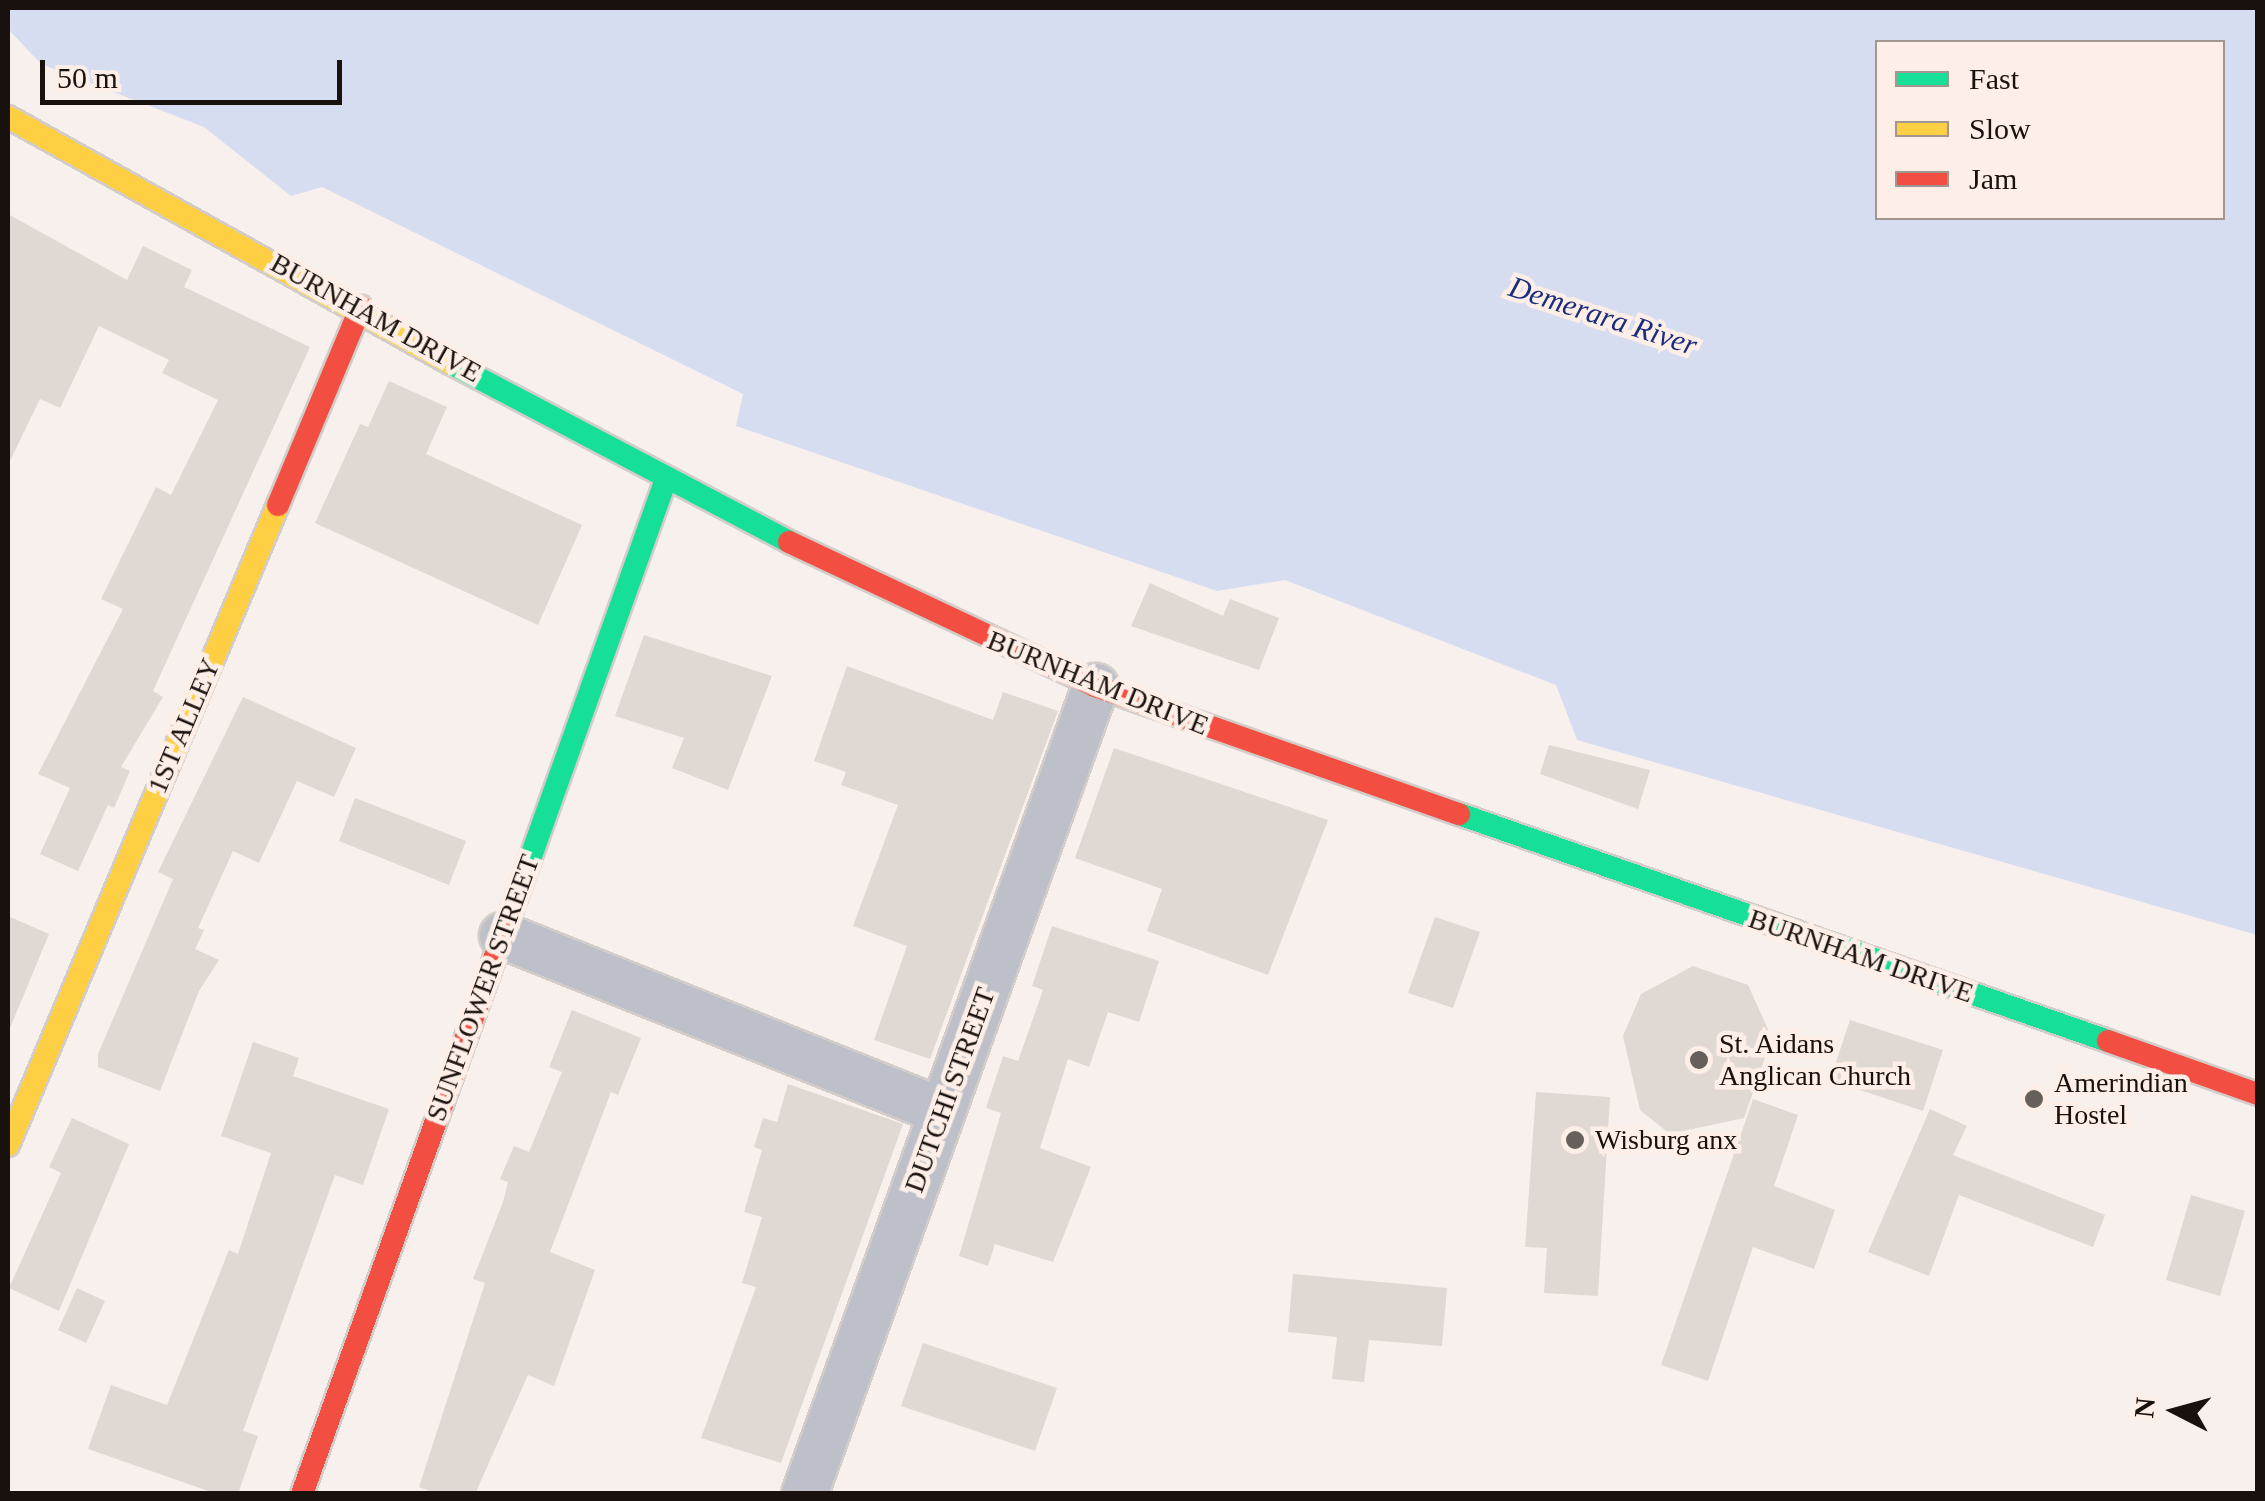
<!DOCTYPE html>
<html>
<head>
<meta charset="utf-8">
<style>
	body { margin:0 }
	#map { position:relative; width:2265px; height:1501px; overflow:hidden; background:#f8f0ec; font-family:"Times New Roman",serif }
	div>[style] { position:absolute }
	.water>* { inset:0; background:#d7ddf1 }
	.building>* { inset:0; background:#e0d8d3 }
	.roads { filter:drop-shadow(2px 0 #d3cdc9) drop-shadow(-2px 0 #d3cdc9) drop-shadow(0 2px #d3cdc9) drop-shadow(0 -2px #d3cdc9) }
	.street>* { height:45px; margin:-22.5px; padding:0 22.5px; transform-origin:22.5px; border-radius:22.5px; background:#bdc0c8 }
	.fast>* { height:22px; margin:-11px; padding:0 11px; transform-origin:11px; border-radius:11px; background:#16e098 }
	.slow>* { height:22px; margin:-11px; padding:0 11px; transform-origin:11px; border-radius:11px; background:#ffcf43 }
	.jam>* { height:22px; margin:-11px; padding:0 11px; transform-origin:11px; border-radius:11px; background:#f24e42 }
	.dots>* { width:28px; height:28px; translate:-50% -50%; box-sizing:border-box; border:5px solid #fdefe7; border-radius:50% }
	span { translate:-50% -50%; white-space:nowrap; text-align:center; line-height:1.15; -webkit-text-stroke:9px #fdefe7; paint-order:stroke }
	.street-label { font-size:28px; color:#19110d }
	.poi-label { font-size:28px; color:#19110d }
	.left { translate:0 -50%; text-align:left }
	.water-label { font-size:30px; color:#1d2d7e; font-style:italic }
	.frame { position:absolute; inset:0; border:10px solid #19110d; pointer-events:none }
	.legend { position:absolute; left:1875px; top:40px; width:350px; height:180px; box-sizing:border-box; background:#fdefe7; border:2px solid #a29690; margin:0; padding:12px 18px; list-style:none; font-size:30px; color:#19110d }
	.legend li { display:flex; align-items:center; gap:20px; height:50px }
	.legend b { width:50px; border:2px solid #a29690 }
	.north { position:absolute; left:2125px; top:1361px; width:100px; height:100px; -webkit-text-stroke:8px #fdefe7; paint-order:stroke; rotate:276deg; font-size:28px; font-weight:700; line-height:40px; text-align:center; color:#19110d }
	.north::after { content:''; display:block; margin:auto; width:35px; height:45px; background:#19110d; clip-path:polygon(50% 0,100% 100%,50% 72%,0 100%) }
	.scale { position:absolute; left:40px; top:60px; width:302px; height:45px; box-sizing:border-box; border:5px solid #19110d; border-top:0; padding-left:12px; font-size:30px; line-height:35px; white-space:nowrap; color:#19110d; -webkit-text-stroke:8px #fdefe7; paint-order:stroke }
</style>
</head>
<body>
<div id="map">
	<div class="water">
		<i style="clip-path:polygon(evenodd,8px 8px,2257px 8px,2257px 935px,1577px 740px,1556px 685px,1285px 580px,1217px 591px,736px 426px,743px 394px,322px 187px,291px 196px,204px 127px,41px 64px,8px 29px,8px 8px,1878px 42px,2222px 42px,2222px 218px,1878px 218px,1878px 42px)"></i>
	</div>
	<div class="building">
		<i style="clip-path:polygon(8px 214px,127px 280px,143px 246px,192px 270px,184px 287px,310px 347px,153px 691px,163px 697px,121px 767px,130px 771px,114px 808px,108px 805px,78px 871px,40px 854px,70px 788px,38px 774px,123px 609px,101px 599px,156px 487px,171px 495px,218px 400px,162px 373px,169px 360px,99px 326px,60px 408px,40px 399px,8px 465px)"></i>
		<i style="clip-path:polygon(389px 381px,447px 407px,426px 454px,582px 525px,538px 625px,315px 523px,360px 424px,368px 427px)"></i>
		<i style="clip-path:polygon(1150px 583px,1223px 616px,1230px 599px,1279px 618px,1259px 670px,1131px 626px)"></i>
		<i style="clip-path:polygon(644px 635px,772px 676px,728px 790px,672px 768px,684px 738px,615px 716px)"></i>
		<i style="clip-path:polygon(847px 666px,993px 720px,1003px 692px,1058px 711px,930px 1059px,874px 1040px,907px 946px,853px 926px,898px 805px,841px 785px,846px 772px,814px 761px)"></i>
		<i style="clip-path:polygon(243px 697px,356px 748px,334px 797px,297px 781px,259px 863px,233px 851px,198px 928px,204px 930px,195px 949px,219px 960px,199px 991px,160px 1091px,98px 1067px,98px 1054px,173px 879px,158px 872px)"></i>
		<i style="clip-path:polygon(1549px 745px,1650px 770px,1638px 809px,1540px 774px)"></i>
		<i style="clip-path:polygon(1114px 748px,1328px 820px,1268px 975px,1147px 931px,1162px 889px,1075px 858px)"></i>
		<i style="clip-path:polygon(355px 798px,466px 841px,449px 885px,339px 841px)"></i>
		<i style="clip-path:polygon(8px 916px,49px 934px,8px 1033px)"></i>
		<i style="clip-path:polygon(1435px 917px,1480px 932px,1453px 1008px,1408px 993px)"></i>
		<i style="clip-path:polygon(1052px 926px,1159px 961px,1139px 1022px,1108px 1012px,1089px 1067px,1068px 1059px,1040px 1148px,1091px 1167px,1053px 1262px,995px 1244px,988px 1266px,959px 1256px,1001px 1113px,986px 1108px,1003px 1056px,1018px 1061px,1043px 990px,1032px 986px)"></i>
		<i style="clip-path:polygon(1693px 966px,1748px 985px,1772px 1038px,1744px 1118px,1670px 1134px,1640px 1110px,1623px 1036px,1641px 994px)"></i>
		<i style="clip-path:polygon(572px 1010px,641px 1038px,618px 1095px,611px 1092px,550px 1252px,595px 1270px,554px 1386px,528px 1375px,475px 1494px,438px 1494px,419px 1487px,485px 1283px,473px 1279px,503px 1202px,508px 1182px,500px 1179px,514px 1146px,529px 1152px,562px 1072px,549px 1067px)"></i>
		<i style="clip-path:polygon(1850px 1020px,1943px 1050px,1923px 1111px,1830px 1080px)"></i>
		<i style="clip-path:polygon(253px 1042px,299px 1058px,293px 1076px,389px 1109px,363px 1185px,335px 1175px,243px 1431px,258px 1436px,238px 1494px,217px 1494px,88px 1449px,111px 1385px,167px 1405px,229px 1250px,238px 1254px,271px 1153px,221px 1136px)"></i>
		<i style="clip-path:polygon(788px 1084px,903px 1124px,781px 1463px,701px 1438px,756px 1287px,742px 1283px,762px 1217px,744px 1212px,762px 1150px,754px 1147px,763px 1118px,777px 1122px)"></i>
		<i style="clip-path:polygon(1536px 1092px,1610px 1097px,1598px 1296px,1544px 1293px,1547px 1248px,1525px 1247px)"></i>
		<i style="clip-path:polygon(1753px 1099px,1798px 1115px,1774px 1186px,1835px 1210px,1814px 1269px,1753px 1247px,1708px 1381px,1661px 1365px)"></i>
		<i style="clip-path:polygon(1930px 1109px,1967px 1126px,1953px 1155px,2105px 1215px,2093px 1247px,1959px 1195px,1929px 1276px,1868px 1252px)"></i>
		<i style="clip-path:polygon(72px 1118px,129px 1144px,59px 1311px,9px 1288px,61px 1173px,49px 1167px)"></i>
		<i style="clip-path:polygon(2191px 1195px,2245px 1211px,2220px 1296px,2166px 1280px)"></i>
		<i style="clip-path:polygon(1293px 1274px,1447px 1288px,1442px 1346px,1369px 1340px,1364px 1382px,1332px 1379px,1337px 1337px,1288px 1332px)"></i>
		<i style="clip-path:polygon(77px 1288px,105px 1301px,86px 1343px,58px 1330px)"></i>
		<i style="clip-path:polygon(923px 1343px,1057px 1388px,1035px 1451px,901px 1406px)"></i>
	</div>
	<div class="roads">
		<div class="street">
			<i style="left:502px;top:935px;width:474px;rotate:21.8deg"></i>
			<i style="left:804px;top:1494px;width:859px;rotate:-70.19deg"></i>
		</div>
		<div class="fast">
			<i style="left:450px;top:363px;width:383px;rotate:27.8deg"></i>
			<i style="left:1459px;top:814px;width:688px;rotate:19.28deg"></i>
			<i style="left:520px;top:887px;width:429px;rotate:-70.3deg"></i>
		</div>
		<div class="slow">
			<i style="left:8px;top:117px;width:506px;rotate:29.1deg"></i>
			<i style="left:8px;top:1145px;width:695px;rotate:-67.13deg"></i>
		</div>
		<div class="jam">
			<i style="left:278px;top:505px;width:215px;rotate:-67.3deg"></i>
			<i style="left:789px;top:542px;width:338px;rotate:25.2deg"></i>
			<i style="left:1095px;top:686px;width:386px;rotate:19.4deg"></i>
			<i style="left:2108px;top:1041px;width:159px;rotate:19.5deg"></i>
			<i style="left:302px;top:1494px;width:645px;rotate:-70.24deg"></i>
		</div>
	</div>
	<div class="dots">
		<i style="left:1699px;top:1060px;background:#675f5b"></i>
		<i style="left:2034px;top:1099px;background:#675f5b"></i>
		<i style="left:1575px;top:1140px;background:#675f5b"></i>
	</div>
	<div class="street-label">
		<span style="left:376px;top:318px;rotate:29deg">BURNHAM DRIVE</span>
		<span style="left:1098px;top:683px;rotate:22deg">BURNHAM DRIVE</span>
		<span style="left:184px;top:726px;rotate:-67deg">1ST ALLEY</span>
		<span style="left:1861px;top:956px;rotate:19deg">BURNHAM DRIVE</span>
		<span style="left:483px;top:988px;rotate:-70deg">SUNFLOWER STREET</span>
		<span style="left:950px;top:1090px;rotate:-70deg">DUTCHI STREET</span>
	</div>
	<div class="poi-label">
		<span class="left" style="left:1719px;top:1060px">St. Aidans<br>Anglican Church</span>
		<span class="left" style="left:2054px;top:1099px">Amerindian<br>Hostel</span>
		<span class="left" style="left:1595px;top:1140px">Wisburg anx</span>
	</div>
	<div class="water-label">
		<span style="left:1603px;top:316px;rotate:18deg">Demerara River</span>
	</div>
	<div class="frame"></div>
	<ul class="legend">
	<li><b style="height:12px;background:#16e098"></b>Fast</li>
	<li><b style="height:12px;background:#ffcf43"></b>Slow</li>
	<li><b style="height:12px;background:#f24e42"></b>Jam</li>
	</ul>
	<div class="north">N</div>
	<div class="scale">50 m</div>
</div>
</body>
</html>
